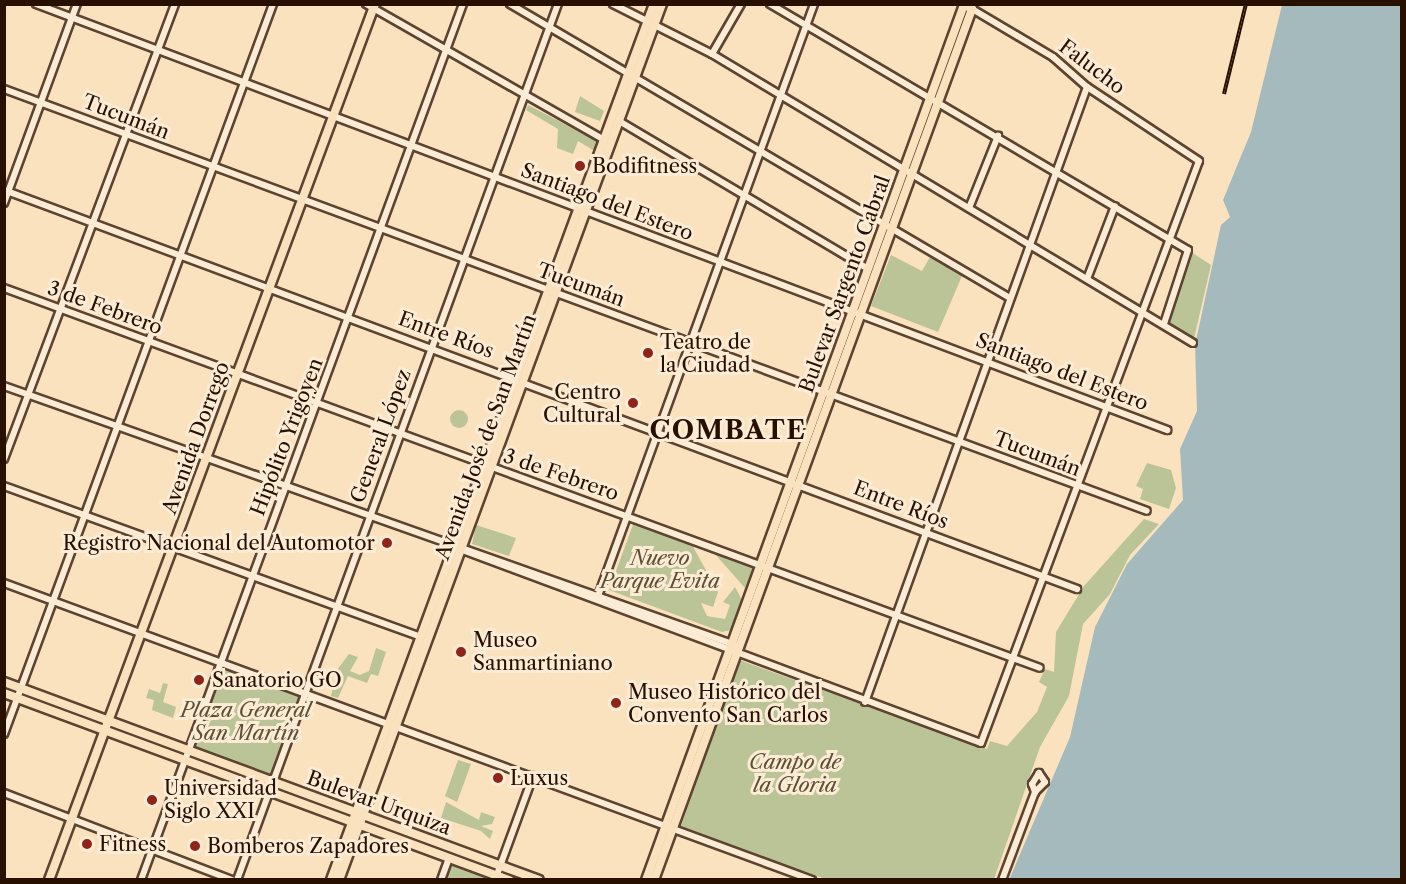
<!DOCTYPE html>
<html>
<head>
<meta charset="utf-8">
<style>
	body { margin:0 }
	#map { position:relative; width:1406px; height:884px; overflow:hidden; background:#fbe2bf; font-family:"Libre Caslon Text",serif }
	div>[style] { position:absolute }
	.green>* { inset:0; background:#bac496 }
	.round { border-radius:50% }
	.water>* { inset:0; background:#a5babd }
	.roads { filter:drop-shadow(2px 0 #5d4430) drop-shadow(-2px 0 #5d4430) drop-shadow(0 2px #5d4430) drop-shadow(0 -2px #5d4430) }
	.minor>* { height:6px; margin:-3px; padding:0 3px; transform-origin:3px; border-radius:3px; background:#fcecd5 }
	.major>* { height:8px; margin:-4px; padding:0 4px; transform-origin:4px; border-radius:4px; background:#fbe2bf }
	.rail>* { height:4px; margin-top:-2px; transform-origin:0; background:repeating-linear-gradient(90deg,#fcecd5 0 4.5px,#281000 0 9px); box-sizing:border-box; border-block:2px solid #281000 }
	.dots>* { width:16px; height:16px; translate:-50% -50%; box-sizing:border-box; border:3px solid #fcecd5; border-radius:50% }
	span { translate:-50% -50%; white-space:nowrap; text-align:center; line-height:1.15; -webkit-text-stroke:6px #fcecd5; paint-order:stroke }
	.street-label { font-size:20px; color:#281000 }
	.poi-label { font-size:20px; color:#281000 }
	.left { translate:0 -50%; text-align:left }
	.right { translate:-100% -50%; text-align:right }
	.park-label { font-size:20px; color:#5b4f34; font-style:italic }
	.district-label { font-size:26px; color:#281000; font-weight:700; letter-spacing:1.5px }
	.frame { position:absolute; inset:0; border:6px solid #281000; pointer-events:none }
</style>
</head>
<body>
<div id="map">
	<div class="green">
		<i style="clip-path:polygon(580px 96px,604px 111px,600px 121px,575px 112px)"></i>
		<i style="clip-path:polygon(528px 105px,597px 141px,596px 152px,578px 141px,573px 154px,557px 148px,558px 129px,526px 110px)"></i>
		<i style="clip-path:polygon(1188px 250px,1211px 265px,1193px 343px,1164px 324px)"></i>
		<i style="clip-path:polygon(891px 255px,922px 271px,930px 257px,962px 276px,938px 332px,871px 306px)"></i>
		<i class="round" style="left:450px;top:410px;width:18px;height:18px"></i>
		<i style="clip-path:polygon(1147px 463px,1171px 470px,1176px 488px,1169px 509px,1140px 499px,1143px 489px,1136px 486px)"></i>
		<i style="clip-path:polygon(1144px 519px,1159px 524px,1130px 555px,1110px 594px,1083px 624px,1069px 696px,1040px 747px,994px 879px,826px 879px,680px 829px,739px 660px,987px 749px,990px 741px,1007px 746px,1037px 712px,1047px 687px,1039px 682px,1045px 669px,1054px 672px,1056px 632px,1084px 586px)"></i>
		<i style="clip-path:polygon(634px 522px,691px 543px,718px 592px,713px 607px,701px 603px,707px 616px,725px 619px,730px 605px,723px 602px,735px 587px,742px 600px,731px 630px,722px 632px,609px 590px)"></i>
		<i style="clip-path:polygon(476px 525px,516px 538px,509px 556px,472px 544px)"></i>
		<i style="clip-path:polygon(714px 553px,750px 563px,753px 568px,745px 588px)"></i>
		<i style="clip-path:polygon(376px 648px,386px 652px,378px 676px,371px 674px,367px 683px,348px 676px,338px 698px,331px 696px,337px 670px,349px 654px,358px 657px,350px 671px,360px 675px,369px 671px)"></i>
		<i style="clip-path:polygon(221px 662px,305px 695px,273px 781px,188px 750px)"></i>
		<i style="clip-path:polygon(163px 683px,168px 684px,163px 702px,176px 707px,173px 718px,152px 710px,154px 700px,146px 698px,149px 689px,160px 693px)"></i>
		<i style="clip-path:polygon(458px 760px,471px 764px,457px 802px,445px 796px)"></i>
		<i style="clip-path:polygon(446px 802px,479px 820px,481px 812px,495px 817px,492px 824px,481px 826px,493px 831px,490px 839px,481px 831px,441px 818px)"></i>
		<i style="clip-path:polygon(450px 864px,487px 877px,486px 879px,445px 879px)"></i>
	</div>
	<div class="water">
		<i style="clip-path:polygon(1282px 5px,1401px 5px,1401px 879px,1009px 880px,1070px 737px,1095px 627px,1127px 564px,1183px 500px,1180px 449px,1197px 411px,1195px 345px,1221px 225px,1230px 217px,1223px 200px,1251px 132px)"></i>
	</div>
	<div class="roads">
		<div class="minor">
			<i style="left:36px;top:4px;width:1209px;rotate:20.64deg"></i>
			<i style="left:366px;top:4px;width:274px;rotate:29.7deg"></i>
			<i style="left:510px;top:4px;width:580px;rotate:30.46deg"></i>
			<i style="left:613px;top:4px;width:111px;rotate:26.8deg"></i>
			<i style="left:712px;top:54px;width:561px;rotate:31deg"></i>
			<i style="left:770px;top:4px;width:485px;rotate:30.5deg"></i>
			<i style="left:1188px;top:250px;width:78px;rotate:108deg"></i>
			<i style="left:712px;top:54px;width:58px;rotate:-59.9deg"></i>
			<i style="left:4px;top:89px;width:1218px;rotate:20.26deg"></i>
			<i style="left:619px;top:121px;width:290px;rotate:30.7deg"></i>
			<i style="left:4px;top:190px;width:1145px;rotate:20.4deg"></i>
			<i style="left:4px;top:203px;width:212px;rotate:-69.9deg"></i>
			<i style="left:969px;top:208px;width:78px;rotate:-68.1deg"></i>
			<i style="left:1087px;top:279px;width:78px;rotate:-69deg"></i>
			<i style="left:4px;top:288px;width:1103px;rotate:20.14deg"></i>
			<i style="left:4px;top:386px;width:776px;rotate:19.51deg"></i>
			<i style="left:4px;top:459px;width:486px;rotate:-69.4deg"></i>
			<i style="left:4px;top:486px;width:443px;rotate:19.9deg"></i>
			<i style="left:457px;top:548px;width:559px;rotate:20.41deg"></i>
			<i style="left:981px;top:743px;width:621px;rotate:-69.47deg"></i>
			<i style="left:1199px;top:161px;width:134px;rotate:-146.5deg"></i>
			<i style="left:1087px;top:87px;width:45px;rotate:-138.6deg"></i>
			<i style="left:1053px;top:57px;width:94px;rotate:-149.3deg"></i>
			<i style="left:4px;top:583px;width:861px;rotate:20.18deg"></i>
			<i style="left:598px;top:596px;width:630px;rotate:-69.95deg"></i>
			<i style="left:865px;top:702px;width:654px;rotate:-70.15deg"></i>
			<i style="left:4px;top:734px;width:778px;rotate:-69.77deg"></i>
			<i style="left:4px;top:793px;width:244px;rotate:20.9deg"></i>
			<i style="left:141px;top:880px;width:933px;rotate:-69.82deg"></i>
			<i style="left:237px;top:880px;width:933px;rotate:-69.88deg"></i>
			<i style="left:441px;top:880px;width:23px;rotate:-70deg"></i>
			<i style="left:495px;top:880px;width:111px;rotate:-69.9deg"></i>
			<i style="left:1002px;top:880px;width:94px;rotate:-69.4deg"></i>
			<i style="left:1035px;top:792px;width:14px;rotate:-45deg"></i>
			<i style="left:1045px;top:782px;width:11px;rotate:-124deg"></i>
			<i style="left:1039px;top:773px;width:13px;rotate:122deg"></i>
			<i style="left:1032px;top:784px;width:9px;rotate:69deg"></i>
		</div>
		<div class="major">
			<i style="left:4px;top:682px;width:570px;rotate:20.31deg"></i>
			<i style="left:4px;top:693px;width:539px;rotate:20.32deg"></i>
			<i style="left:49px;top:880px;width:935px;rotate:-69.59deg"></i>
			<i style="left:331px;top:880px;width:934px;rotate:-69.76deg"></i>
			<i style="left:339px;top:880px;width:934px;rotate:-69.76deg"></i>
			<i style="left:646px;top:880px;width:931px;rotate:-70.03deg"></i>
			<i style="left:654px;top:880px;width:927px;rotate:-69.94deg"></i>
			<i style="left:972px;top:9px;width:10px;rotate:-151deg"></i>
		</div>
	</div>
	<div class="rail">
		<i style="left:1224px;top:94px;width:93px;rotate:-76.3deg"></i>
	</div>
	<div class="dots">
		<i style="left:580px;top:166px;background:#8f2418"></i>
		<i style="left:648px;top:353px;background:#8f2418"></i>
		<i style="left:633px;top:403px;background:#8f2418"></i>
		<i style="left:387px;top:543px;background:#8f2418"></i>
		<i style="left:461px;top:652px;background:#8f2418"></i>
		<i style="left:199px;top:680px;background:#8f2418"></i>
		<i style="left:616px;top:703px;background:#8f2418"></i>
		<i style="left:498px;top:778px;background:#8f2418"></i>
		<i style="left:152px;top:800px;background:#8f2418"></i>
		<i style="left:87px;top:844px;background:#8f2418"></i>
		<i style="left:195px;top:846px;background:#8f2418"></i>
	</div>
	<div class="street-label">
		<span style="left:1092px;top:67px;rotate:37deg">Falucho</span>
		<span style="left:126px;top:117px;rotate:21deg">Tucumán</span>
		<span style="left:607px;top:202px;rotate:21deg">Santiago del Estero</span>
		<span style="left:845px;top:284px;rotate:-70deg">Bulevar Sargento Cabral</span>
		<span style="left:581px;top:285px;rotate:20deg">Tucumán</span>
		<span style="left:105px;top:308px;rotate:20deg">3 de Febrero</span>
		<span style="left:446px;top:335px;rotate:20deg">Entre Ríos</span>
		<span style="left:1062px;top:372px;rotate:21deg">Santiago del Estero</span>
		<span style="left:381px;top:436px;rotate:-70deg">General López</span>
		<span style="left:287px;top:437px;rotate:-69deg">Hipólito Yrigoyen</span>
		<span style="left:486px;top:437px;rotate:-70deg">Avenida José de San Martín</span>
		<span style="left:196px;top:438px;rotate:-70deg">Avenida Dorrego</span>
		<span style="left:1037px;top:454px;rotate:21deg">Tucumán</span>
		<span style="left:561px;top:475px;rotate:19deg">3 de Febrero</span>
		<span style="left:901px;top:505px;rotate:21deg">Entre Ríos</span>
		<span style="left:379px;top:803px;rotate:20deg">Bulevar Urquiza</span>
	</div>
	<div class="poi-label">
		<span class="left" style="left:592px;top:166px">Bodifitness</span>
		<span class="left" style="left:660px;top:354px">Teatro de<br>la Ciudad</span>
		<span class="right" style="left:621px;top:404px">Centro<br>Cultural</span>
		<span class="right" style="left:375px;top:543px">Registro Nacional del Automotor</span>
		<span class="left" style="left:473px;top:652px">Museo<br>Sanmartiniano</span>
		<span class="left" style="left:212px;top:680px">Sanatorio GO</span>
		<span class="left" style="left:628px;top:704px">Museo Histórico del<br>Convento San Carlos</span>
		<span class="left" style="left:510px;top:778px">Luxus</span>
		<span class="left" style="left:164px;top:800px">Universidad<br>Siglo XXI</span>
		<span class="left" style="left:99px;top:844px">Fitness</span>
		<span class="left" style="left:207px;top:846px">Bomberos Zapadores</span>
	</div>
	<div class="park-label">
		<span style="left:660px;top:570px">Nuevo<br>Parque Evita</span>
		<span style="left:246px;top:722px">Plaza General<br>San Martín</span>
		<span style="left:795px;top:774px">Campo de<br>la Gloria</span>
	</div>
	<div class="district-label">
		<span style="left:728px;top:431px">COMBATE</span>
	</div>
	<div class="frame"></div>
</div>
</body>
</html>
